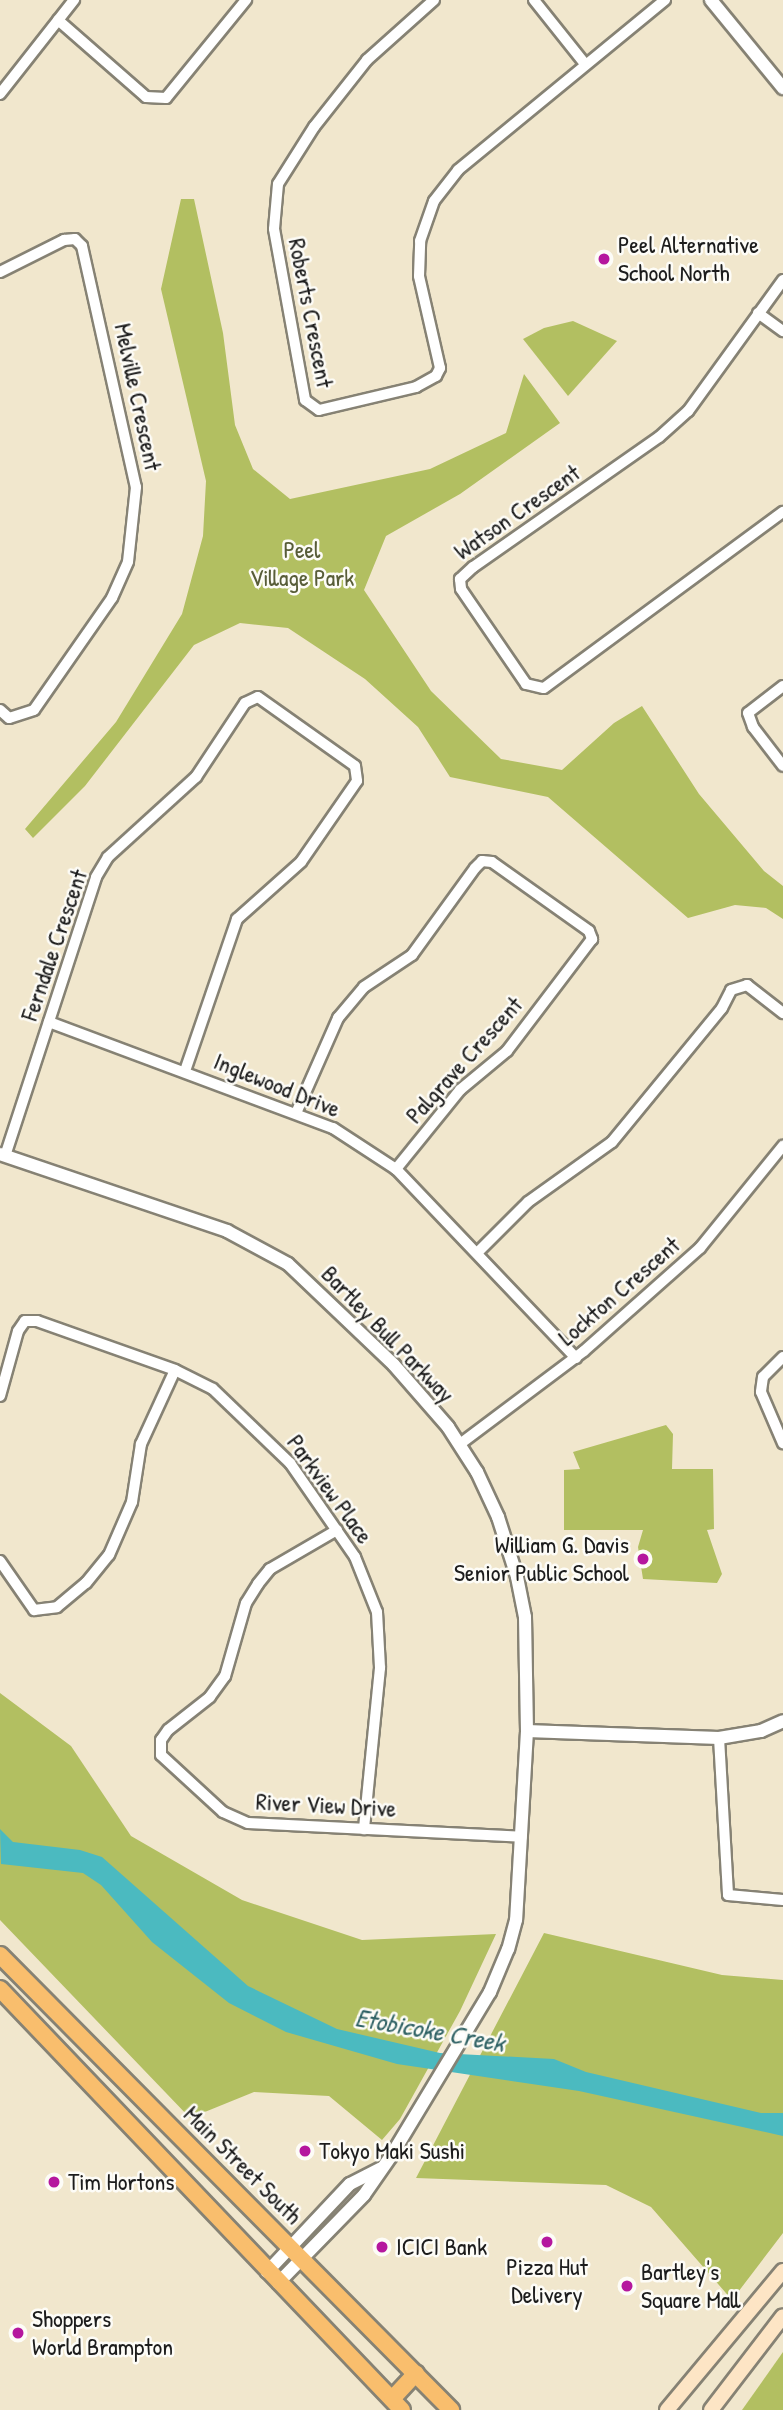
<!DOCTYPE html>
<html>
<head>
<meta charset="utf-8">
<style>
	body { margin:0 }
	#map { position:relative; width:783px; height:2410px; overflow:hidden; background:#f1e7cd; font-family:"Patrick Hand",sans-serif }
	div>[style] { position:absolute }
	.green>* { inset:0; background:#b2bf61 }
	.water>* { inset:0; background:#4bbac0 }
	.roads { filter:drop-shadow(2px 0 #868274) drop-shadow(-2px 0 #868274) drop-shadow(0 2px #868274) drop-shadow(0 -2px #868274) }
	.minor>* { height:10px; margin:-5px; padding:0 5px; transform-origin:5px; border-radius:5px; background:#fff }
	.tertiary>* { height:12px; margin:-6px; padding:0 6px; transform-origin:6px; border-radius:6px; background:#fff }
	.secondary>* { height:14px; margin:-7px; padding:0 7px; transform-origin:7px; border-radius:7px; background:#fde5c5 }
	.primary>* { height:16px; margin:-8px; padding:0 8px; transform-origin:8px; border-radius:8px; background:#f9be6d }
	.dots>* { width:19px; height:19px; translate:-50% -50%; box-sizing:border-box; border:4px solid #fdfcf7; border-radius:50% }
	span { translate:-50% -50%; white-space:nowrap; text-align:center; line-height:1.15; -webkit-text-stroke:5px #fdfcf7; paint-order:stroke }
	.poi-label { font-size:24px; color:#1c1c1c }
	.left { translate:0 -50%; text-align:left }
	.right { translate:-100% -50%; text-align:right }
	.street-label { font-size:24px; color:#1c1c1c }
	.park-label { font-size:24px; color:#585d38 }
	.water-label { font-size:26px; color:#316366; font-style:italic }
</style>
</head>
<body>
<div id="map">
	<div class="green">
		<i style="clip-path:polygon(181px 199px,194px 199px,223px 333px,235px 425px,253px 469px,290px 499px,430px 469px,506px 433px,524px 374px,560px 423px,460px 494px,386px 536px,364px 590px,431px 691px,501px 759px,562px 770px,614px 723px,642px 706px,699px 794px,764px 871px,783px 886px,783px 919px,766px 908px,735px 905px,688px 918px,548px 797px,450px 777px,418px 727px,365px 679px,288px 628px,240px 623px,194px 645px,85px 786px,33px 838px,25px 829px,116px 722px,182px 614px,203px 536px,206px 481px,161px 289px)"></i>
		<i style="clip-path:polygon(573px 321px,617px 341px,568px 396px,523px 339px,544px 328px)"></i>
		<i style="clip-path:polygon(666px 1425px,673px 1434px,672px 1469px,713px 1469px,714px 1529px,707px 1530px,722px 1574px,717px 1583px,643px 1579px,638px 1547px,643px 1530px,564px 1530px,564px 1470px,580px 1469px,573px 1452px)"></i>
		<i style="clip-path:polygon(0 1693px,71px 1746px,131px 1836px,242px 1900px,362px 1940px,496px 1934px,460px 2011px,400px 2119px,382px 2140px,329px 2096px,254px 2092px,190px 2118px,0 1920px)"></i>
		<i style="clip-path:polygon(544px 1933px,722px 1975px,783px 1980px,783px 2233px,732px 2300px,651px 2207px,606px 2185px,416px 2178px)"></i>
		<i style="clip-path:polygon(783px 2352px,783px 2410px,742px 2410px)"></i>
	</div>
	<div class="water">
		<i style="clip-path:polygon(0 1829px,13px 1842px,80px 1850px,102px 1857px,248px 1986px,337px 2029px,440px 2053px,554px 2059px,586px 2072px,761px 2113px,783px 2113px,783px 2136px,579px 2091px,397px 2064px,286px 2032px,229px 2003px,152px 1942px,101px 1885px,83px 1873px,1px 1864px)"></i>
	</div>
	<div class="roads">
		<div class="minor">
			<i style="left:434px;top:0;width:90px;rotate:138.2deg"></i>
			<i style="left:367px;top:60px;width:85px;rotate:128.3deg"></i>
			<i style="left:314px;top:127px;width:67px;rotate:122.3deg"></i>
			<i style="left:278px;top:184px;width:45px;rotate:95.1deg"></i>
			<i style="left:274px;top:229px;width:174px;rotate:79.7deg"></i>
			<i style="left:305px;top:400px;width:17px;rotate:36deg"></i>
			<i style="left:319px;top:410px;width:100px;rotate:-13.3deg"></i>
			<i style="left:416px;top:387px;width:23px;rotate:-29deg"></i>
			<i style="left:436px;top:376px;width:9px;rotate:-63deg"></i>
			<i style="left:440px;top:368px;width:94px;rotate:-102.9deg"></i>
			<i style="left:419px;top:276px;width:35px;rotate:-88deg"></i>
			<i style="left:420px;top:241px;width:42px;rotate:-70.7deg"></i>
			<i style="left:434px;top:201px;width:39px;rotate:-52deg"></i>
			<i style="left:458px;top:170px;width:268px;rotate:-39.4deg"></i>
			<i style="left:534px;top:0;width:82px;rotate:51.4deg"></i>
			<i style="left:58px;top:20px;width:117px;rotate:41.2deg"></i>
			<i style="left:146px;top:97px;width:20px;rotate:3deg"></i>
			<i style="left:166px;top:98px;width:127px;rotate:-50.8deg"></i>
			<i style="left:0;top:94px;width:120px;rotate:-51.8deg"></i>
			<i style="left:0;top:272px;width:72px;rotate:-26.6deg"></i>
			<i style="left:64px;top:240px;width:11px;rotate:-5deg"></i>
			<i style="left:75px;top:239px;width:10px;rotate:45deg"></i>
			<i style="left:82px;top:246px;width:247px;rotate:77.4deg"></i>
			<i style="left:136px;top:487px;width:75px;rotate:96.1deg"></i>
			<i style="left:128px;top:562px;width:39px;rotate:114deg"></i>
			<i style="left:112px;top:598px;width:136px;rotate:124.9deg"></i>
			<i style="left:34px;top:710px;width:26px;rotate:162deg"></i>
			<i style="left:9px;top:718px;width:12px;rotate:-138deg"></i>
			<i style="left:783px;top:280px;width:162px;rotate:125.9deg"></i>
			<i style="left:688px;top:411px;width:39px;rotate:138deg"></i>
			<i style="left:659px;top:437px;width:227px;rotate:145deg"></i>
			<i style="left:473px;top:567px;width:18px;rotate:137deg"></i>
			<i style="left:460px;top:579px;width:10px;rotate:84deg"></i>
			<i style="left:461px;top:589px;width:115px;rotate:55.6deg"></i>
			<i style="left:526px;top:684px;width:18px;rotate:13deg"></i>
			<i style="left:544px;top:688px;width:297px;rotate:-36.4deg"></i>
			<i style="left:758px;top:313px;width:31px;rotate:36deg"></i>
			<i style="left:783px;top:686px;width:44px;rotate:142.4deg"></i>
			<i style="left:748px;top:713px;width:15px;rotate:70deg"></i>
			<i style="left:753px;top:727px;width:49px;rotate:52.4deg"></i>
			<i style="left:49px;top:1022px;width:303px;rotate:20.5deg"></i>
			<i style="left:333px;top:1128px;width:75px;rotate:33.1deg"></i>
			<i style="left:396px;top:1169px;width:261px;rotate:46.4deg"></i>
			<i style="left:297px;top:1111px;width:102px;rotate:-66.2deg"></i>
			<i style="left:338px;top:1018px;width:40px;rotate:-50deg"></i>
			<i style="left:364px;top:987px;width:58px;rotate:-33.7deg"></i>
			<i style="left:412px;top:955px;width:107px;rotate:-54.1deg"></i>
			<i style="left:475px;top:868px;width:10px;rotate:-45deg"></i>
			<i style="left:482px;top:861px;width:10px;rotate:6deg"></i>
			<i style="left:492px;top:862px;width:119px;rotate:35.4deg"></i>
			<i style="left:589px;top:931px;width:9px;rotate:69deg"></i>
			<i style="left:592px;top:939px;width:141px;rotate:127.2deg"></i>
			<i style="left:507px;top:1051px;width:61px;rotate:140.3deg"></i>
			<i style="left:460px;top:1090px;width:102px;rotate:129deg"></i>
			<i style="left:5px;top:1156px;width:293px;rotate:-71.9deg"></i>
			<i style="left:96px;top:877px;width:23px;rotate:-59deg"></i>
			<i style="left:108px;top:857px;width:119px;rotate:-42.3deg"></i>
			<i style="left:196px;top:777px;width:89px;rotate:-56.5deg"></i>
			<i style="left:245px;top:703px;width:14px;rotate:-25deg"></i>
			<i style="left:258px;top:697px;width:119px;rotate:35.4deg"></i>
			<i style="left:355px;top:766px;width:15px;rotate:82deg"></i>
			<i style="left:357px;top:781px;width:98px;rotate:124.7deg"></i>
			<i style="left:301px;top:862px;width:86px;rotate:138.3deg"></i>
			<i style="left:237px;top:919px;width:161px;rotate:108.9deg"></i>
			<i style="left:479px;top:1251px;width:69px;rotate:-45deg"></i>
			<i style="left:528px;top:1202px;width:103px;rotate:-35.5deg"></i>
			<i style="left:612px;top:1142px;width:173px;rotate:-50.6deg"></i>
			<i style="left:722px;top:1008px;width:20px;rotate:-63deg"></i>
			<i style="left:731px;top:990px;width:17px;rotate:-17deg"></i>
			<i style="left:747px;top:985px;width:46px;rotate:37.9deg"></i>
			<i style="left:783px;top:1357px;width:28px;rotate:135deg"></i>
			<i style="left:763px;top:1377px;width:15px;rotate:98deg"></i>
			<i style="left:761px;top:1392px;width:56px;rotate:66.7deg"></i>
			<i style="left:0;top:1396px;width:67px;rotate:-74.5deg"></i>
			<i style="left:18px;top:1331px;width:12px;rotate:-55deg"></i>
			<i style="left:25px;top:1321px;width:12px"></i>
			<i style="left:37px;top:1321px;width:146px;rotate:19.5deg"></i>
			<i style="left:175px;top:1370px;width:42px;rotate:26.6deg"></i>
			<i style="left:213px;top:1389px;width:107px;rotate:43.9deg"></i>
			<i style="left:290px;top:1463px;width:114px;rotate:55.3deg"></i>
			<i style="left:355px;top:1557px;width:59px;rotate:68.2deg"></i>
			<i style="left:377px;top:1612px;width:56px;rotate:86.9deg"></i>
			<i style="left:380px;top:1668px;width:162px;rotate:95.7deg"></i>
			<i style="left:460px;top:1444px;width:155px;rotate:-36.9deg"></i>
			<i style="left:584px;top:1351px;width:155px;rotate:-41.6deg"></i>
			<i style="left:700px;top:1248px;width:132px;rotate:-50.9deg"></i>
			<i style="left:337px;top:1530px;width:78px;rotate:149.8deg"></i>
			<i style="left:270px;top:1569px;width:19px;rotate:129deg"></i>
			<i style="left:258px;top:1584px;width:22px;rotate:122deg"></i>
			<i style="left:246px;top:1603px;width:76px;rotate:106deg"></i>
			<i style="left:225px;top:1676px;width:26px;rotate:126deg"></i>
			<i style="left:210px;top:1697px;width:53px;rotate:141.8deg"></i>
			<i style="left:168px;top:1730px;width:12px;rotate:125deg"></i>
			<i style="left:161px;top:1740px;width:15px;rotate:90deg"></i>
			<i style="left:161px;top:1755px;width:84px;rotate:42.6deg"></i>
			<i style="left:223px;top:1812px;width:27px;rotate:24deg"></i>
			<i style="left:248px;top:1823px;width:274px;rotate:2.9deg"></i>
			<i style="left:0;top:1561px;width:60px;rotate:55.2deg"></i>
			<i style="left:34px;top:1610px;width:23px;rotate:-7deg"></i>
			<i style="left:57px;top:1607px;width:38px;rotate:-40deg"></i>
			<i style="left:86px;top:1583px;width:36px;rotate:-51deg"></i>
			<i style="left:109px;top:1555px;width:58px;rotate:-66.5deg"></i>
			<i style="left:132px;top:1502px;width:59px;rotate:-81.2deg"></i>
			<i style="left:141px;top:1444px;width:81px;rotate:-65.3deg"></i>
			<i style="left:719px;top:1738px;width:157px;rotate:86.7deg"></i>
			<i style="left:728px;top:1895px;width:55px;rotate:5.2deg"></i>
		</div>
		<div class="tertiary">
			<i style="left:711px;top:0;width:114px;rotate:50.7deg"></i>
			<i style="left:0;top:1154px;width:240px;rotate:18.7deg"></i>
			<i style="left:227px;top:1231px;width:69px;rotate:28.4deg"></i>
			<i style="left:288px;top:1264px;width:146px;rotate:43.6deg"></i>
			<i style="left:394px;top:1365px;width:82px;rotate:48.9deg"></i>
			<i style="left:448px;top:1427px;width:54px;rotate:57.2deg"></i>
			<i style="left:477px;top:1472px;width:50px;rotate:65deg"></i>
			<i style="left:498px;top:1517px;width:63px;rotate:72.4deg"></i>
			<i style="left:517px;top:1577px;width:41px;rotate:78.7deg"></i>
			<i style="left:525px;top:1617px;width:114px;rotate:89deg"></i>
			<i style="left:527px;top:1731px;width:189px;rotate:93.3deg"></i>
			<i style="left:516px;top:1920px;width:30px;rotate:105deg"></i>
			<i style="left:508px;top:1949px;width:47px;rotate:112.7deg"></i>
			<i style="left:490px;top:1992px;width:192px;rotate:121.1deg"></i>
			<i style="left:391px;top:2156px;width:47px;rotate:124.7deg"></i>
			<i style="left:364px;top:2195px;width:123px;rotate:134.3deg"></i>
			<i style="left:527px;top:1731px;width:192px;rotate:2.1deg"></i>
			<i style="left:719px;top:1738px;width:43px;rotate:-9.5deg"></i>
			<i style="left:761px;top:1731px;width:24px;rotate:-24deg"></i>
			<i style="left:267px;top:2272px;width:121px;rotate:-46.7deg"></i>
			<i style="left:350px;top:2184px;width:34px;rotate:-27deg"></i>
		</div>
		<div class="secondary">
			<i style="left:667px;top:2410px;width:181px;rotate:-50.2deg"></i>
			<i style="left:711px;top:2410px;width:118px;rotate:-52.5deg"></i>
		</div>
		<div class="primary">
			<i style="left:0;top:1955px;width:641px;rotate:45.25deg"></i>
			<i style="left:0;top:1989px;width:582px;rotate:46.32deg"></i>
			<i style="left:392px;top:2399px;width:35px;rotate:-47deg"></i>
		</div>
	</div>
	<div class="dots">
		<i style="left:604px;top:259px;background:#b5179e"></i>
		<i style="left:643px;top:1559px;background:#b5179e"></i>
		<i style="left:305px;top:2151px;background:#b5179e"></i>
		<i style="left:54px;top:2182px;background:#b5179e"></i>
		<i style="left:547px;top:2242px;background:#b5179e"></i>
		<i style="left:382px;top:2247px;background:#b5179e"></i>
		<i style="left:627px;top:2286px;background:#b5179e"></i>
		<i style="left:18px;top:2333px;background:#b5179e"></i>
	</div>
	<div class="poi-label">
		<span class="left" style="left:618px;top:259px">Peel Alternative<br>School North</span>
		<span class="right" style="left:629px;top:1559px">William G. Davis<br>Senior Public School</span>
		<span class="left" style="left:319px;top:2151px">Tokyo Maki Sushi</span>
		<span class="left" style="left:68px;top:2182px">Tim Hortons</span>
		<span class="left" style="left:396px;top:2247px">ICICI Bank</span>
		<span style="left:547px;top:2281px">Pizza Hut<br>Delivery</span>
		<span class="left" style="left:641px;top:2286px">Bartley's<br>Square Mall</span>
		<span class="left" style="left:32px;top:2333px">Shoppers<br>World Brampton</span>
	</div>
	<div class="street-label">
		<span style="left:311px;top:313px;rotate:79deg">Roberts Crescent</span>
		<span style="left:138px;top:397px;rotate:78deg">Melville Crescent</span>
		<span style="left:517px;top:512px;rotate:-35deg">Watson Crescent</span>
		<span style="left:54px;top:945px;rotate:-71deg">Ferndale Crescent</span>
		<span style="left:464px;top:1060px;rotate:-48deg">Palgrave Crescent</span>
		<span style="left:277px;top:1085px;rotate:22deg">Inglewood Drive</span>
		<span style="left:619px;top:1291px;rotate:-41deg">Lockton Crescent</span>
		<span style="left:388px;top:1334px;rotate:46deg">Bartley Bull Parkway</span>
		<span style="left:330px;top:1489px;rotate:54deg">Parkview Place</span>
		<span style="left:326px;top:1805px;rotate:3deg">River View Drive</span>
		<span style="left:243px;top:2165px;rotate:45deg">Main Street South</span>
	</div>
	<div class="park-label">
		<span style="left:302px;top:564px">Peel<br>Village Park</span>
	</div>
	<div class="water-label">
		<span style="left:430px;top:2030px;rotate:10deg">Etobicoke Creek</span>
	</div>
</div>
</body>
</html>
